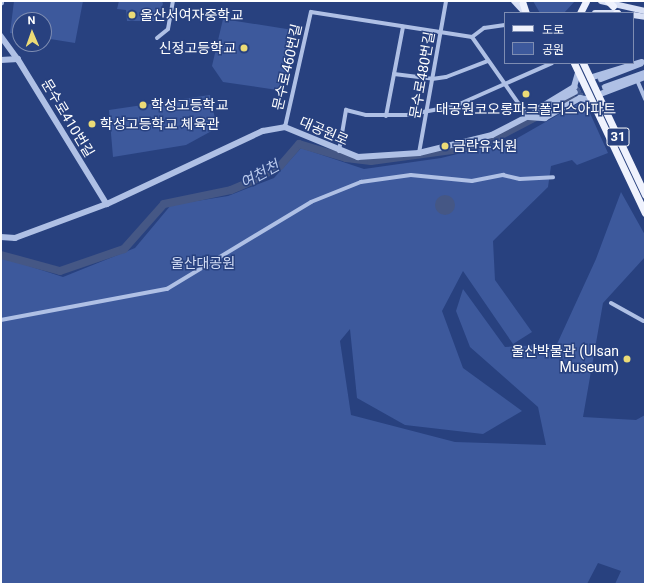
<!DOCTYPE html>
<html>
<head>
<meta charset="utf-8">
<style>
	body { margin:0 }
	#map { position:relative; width:646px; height:585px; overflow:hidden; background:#28417f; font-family:Roboto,"Noto Sans KR",sans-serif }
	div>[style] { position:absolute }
	.green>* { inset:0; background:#3d599c }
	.water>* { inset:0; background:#455785 }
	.round { border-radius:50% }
	.river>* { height:8px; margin:-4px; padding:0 4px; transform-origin:4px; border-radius:4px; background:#455785 }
	.tertiary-tunnel>* { height:5.5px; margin-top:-2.75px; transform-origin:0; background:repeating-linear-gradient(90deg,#485e92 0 5.5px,transparent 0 8.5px) }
	.pedestrian>* { height:3.5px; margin:-1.75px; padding:0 1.75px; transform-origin:1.75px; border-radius:1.75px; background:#afc0e5 }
	.minor>* { height:4px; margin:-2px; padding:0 2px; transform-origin:2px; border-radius:2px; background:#afc0e5 }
	.tertiary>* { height:5.5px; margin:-2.75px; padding:0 2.75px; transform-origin:2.75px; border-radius:2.75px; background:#afc0e5 }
	.secondary>* { height:6px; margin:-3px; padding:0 3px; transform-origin:3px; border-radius:3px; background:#d8e0f5 }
	.primary>* { height:7px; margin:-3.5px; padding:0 3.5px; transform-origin:3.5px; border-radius:3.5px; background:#eff2fd }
	.dots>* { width:11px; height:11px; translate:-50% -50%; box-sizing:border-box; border:2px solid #28417f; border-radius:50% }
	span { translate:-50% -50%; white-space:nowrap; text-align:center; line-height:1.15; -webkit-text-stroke:3px #28417f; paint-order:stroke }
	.shield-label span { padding:1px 3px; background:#28417f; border:1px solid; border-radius:3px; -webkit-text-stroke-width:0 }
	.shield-label { font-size:13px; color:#fff; font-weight:700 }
	.poi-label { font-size:14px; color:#fff }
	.left { translate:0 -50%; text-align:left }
	.right { translate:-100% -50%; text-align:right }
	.street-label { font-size:14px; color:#fff }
	.park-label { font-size:14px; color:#d2dcf4 }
	.water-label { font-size:15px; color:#bacaed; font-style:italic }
	.frame { position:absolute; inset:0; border:2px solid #fff; pointer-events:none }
	.legend { position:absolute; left:504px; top:12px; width:130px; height:52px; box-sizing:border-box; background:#28417f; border:1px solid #7e8db2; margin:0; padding:5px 7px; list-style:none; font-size:12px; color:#fff }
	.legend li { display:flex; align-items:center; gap:8px; height:20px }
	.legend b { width:20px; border:1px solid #7e8db2 }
	.north { position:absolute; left:12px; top:12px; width:40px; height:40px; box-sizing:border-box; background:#28417f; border:1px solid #7e8db2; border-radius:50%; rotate:358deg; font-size:11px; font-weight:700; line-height:16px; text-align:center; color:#fff }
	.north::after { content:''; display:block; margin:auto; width:14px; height:18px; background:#ecdb76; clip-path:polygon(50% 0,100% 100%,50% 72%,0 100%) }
</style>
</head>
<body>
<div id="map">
	<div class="green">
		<i style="clip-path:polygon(14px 1px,83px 1px,75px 43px,44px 38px,44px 20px,20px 20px,20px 34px,10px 33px)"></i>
		<i style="clip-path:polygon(119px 1px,162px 1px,163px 4px,155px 21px,127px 21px,126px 10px,117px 9px)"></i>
		<i style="clip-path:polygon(533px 1px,575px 1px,564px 13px,540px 13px)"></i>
		<i style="clip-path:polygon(223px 19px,293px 30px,284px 91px,223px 82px,212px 66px)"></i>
		<i style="clip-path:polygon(210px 95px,217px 128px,186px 145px,113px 157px,109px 110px)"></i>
		<i style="clip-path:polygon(584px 100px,608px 153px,577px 165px,572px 160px,551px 166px,548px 187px,493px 241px,495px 280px,532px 332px,513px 344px,463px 271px,442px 311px,463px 368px,522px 411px,483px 434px,405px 425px,357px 398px,350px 329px,340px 341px,351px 415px,455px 442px,546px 445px,538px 407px,470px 347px,456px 311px,463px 289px,505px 347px,557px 344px,596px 259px,621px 192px,645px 235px,645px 257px,603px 303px,583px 417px,636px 420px,645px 415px,645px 584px,615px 584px,621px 571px,598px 563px,587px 584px,1px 584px,1px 257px,63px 277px,135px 248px,171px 205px,228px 196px,274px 178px,301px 148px,364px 169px,441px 158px,514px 140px)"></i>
	</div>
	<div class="water">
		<i class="round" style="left:435px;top:195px;width:20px;height:20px"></i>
	</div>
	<div class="river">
		<i style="left:1px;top:255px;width:61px;rotate:15.2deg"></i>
		<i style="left:60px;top:271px;width:68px;rotate:-19deg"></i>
		<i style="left:124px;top:249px;width:60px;rotate:-48.4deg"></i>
		<i style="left:164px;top:204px;width:68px;rotate:-11.8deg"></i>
		<i style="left:231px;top:190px;width:23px;rotate:-23deg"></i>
		<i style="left:252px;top:181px;width:32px;rotate:-28deg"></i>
		<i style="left:280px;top:166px;width:29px;rotate:-49deg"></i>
		<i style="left:299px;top:144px;width:49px;rotate:16.6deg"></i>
		<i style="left:346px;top:158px;width:25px;rotate:7deg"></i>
		<i style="left:371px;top:161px;width:82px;rotate:-7.7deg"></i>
		<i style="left:452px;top:150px;width:37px;rotate:-13deg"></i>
		<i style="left:488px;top:142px;width:95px;rotate:-27.6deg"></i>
	</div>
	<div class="tertiary-tunnel">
		<i style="left:575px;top:92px;width:29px;rotate:-27deg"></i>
		<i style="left:578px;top:97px;width:29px;rotate:-20deg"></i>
	</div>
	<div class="pedestrian">
		<i style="left:1px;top:320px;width:169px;rotate:-10.6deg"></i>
		<i style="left:167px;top:289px;width:168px;rotate:-31.1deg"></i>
		<i style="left:311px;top:202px;width:54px;rotate:-21.8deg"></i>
		<i style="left:361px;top:182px;width:50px;rotate:-8deg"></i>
		<i style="left:411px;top:175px;width:61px;rotate:5.6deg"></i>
		<i style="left:472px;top:181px;width:32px;rotate:-11deg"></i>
		<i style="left:503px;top:175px;width:17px;rotate:13deg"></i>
		<i style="left:520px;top:179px;width:33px;rotate:-3deg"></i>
	</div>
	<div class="minor">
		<i style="left:472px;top:37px;width:98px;rotate:55deg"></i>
		<i style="left:157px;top:38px;width:14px;rotate:-39deg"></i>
		<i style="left:168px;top:29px;width:28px;rotate:-80deg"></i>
		<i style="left:394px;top:74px;width:38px;rotate:7deg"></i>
		<i style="left:432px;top:79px;width:14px;rotate:-8deg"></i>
		<i style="left:446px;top:77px;width:45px;rotate:-20.9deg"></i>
		<i style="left:637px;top:80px;width:21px;rotate:67deg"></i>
		<i style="left:386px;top:116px;width:91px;rotate:-79.2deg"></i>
		<i style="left:285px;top:127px;width:118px;rotate:-77.3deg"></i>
		<i style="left:311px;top:12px;width:163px;rotate:8.8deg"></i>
		<i style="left:472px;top:37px;width:15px;rotate:-37deg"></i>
		<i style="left:484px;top:28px;width:21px;rotate:-8deg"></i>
		<i style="left:339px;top:151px;width:42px;rotate:-80.3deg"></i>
		<i style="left:346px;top:110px;width:21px;rotate:14deg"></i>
		<i style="left:366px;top:115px;width:41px"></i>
		<i style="left:407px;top:115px;width:49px;rotate:-10.6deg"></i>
		<i style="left:455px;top:106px;width:106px;rotate:-23.9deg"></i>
		<i style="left:419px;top:153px;width:154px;rotate:-79.9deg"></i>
		<i style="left:611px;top:303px;width:37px;rotate:29deg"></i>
	</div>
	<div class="tertiary">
		<i style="left:1px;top:3px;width:2px;rotate:-90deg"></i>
		<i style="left:1px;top:36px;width:29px;rotate:54deg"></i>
		<i style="left:1px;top:60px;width:17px;rotate:-3deg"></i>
		<i style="left:18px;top:59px;width:170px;rotate:58.5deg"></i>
		<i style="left:590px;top:78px;width:54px;rotate:-17.1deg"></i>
		<i style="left:601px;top:79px;width:42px;rotate:-21deg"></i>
		<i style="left:605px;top:87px;width:42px;rotate:-19.3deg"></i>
		<i style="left:598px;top:95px;width:50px;rotate:-21deg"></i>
		<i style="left:541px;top:107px;width:39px;rotate:-31deg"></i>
		<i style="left:574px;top:87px;width:15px;rotate:-74deg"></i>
		<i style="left:529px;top:117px;width:16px;rotate:4deg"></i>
		<i style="left:545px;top:118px;width:40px;rotate:-29.7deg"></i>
		<i style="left:580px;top:98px;width:11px;rotate:10deg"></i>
		<i style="left:1px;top:237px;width:14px;rotate:4deg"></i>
		<i style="left:15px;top:238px;width:98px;rotate:-20.3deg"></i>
		<i style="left:107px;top:204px;width:172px;rotate:-25.1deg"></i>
		<i style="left:263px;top:131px;width:22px;rotate:-10deg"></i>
		<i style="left:285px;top:127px;width:79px;rotate:22.3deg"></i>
		<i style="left:358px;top:157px;width:61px;rotate:-3.8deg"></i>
		<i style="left:419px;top:153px;width:75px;rotate:-13.9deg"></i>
		<i style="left:492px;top:135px;width:93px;rotate:-27.4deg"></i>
	</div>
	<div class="secondary">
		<i style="left:514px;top:1px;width:16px;rotate:47deg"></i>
		<i style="left:601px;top:1px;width:45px;rotate:12.8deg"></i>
		<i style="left:595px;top:13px;width:23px"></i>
		<i style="left:633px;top:15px;width:12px;rotate:9deg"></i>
	</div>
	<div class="primary">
		<i style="left:522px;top:1px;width:13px;rotate:72deg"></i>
		<i style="left:608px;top:1px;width:7px;rotate:45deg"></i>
		<i style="left:580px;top:13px;width:13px;rotate:-63deg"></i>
		<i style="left:616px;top:13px;width:1px"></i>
		<i style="left:574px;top:63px;width:166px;rotate:64.7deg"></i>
		<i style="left:583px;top:63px;width:146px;rotate:64.8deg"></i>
	</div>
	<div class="dots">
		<i style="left:132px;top:15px;background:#ecdb76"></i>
		<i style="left:244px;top:48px;background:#ecdb76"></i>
		<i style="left:526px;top:94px;background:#ecdb76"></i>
		<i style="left:143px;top:105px;background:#ecdb76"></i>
		<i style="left:92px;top:124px;background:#ecdb76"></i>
		<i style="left:445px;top:146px;background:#ecdb76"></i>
		<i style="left:627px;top:359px;background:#ecdb76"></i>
	</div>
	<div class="shield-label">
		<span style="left:618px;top:137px">31</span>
	</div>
	<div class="poi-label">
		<span class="left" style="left:140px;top:15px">울산서여자중학교</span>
		<span class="right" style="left:236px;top:48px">신정고등학교</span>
		<span class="left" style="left:151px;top:105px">학성고등학교</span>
		<span style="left:526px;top:109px">대공원코오롱파크폴리스아파트</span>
		<span class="left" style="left:100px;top:124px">학성고등학교 체육관</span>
		<span class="left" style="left:453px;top:146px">금란유치원</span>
		<span class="right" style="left:619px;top:359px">울산박물관 (Ulsan<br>Museum)</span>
	</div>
	<div class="street-label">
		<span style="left:287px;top:67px;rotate:-77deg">문수로460번길</span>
		<span style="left:422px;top:75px;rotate:-80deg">문수로480번길</span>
		<span style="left:68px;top:118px;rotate:59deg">문수로410번길</span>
		<span style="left:324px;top:131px;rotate:23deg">대공원로</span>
	</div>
	<div class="park-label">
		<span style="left:203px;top:263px">울산대공원</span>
	</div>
	<div class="water-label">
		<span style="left:260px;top:175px;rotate:-29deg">여천천</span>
	</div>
	<div class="frame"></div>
	<ul class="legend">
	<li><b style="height:5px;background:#eff2fd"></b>도로</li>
	<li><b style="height:11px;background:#3d599c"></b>공원</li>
	</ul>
	<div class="north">N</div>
</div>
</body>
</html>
